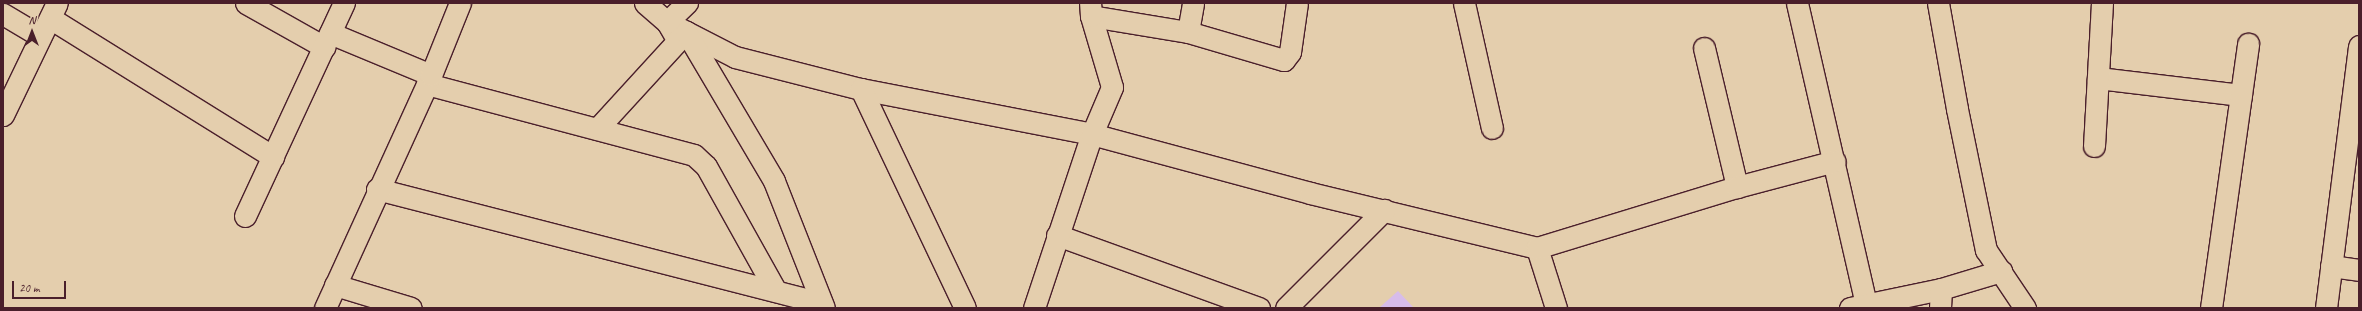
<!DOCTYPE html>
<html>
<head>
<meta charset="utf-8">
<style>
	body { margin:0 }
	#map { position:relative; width:2362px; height:311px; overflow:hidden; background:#e4cead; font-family:Caveat,sans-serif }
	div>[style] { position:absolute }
	.building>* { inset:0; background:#d7bcea }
	.roads { filter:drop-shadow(1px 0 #4a1f2b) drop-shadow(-1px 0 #4a1f2b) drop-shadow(0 1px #4a1f2b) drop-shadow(0 -1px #4a1f2b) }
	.minor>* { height:21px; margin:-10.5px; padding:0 10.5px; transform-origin:10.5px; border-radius:10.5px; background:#e4cead }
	span { translate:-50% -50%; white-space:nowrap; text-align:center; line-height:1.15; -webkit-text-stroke:3px #e4cead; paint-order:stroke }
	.frame { position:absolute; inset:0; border:4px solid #4a1f2b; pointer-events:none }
	.north { position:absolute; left:12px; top:12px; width:40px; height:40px; -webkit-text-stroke:3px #e4cead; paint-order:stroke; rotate:0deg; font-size:11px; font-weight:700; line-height:16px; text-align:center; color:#4a1f2b }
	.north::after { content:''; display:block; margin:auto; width:14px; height:18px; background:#4a1f2b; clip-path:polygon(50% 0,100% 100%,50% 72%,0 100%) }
	.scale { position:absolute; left:12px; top:281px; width:54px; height:18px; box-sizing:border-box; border:2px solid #4a1f2b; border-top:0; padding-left:5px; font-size:12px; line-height:14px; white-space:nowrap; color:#4a1f2b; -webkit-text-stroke:3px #e4cead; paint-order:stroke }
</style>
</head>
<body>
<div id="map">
	<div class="building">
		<i style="clip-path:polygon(1398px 291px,1414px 308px,1379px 308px)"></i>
	</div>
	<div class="roads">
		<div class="minor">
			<i style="left:246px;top:3px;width:90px;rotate:29.4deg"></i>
			<i style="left:645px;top:3px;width:29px;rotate:41deg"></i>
			<i style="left:667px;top:22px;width:76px;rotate:27.2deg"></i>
			<i style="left:735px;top:57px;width:130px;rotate:14.3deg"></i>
			<i style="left:861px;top:89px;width:235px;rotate:11deg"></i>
			<i style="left:1092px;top:134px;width:226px;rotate:15.1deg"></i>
			<i style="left:1310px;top:193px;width:234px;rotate:13.6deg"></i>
			<i style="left:1537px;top:248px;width:63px;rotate:72.4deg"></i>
			<i style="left:1464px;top:3px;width:128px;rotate:77.4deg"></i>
			<i style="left:1797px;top:3px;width:309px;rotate:77.1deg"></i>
			<i style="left:1938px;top:3px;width:108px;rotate:79.8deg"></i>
			<i style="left:1957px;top:109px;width:144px;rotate:78.4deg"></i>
			<i style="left:1986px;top:250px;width:70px;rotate:56.1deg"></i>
			<i style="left:3px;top:14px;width:43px;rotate:30.7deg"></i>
			<i style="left:1091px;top:16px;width:98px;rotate:9.4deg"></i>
			<i style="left:1188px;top:32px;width:100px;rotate:16.3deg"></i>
			<i style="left:1284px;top:60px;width:10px;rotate:-53deg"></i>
			<i style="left:1290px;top:52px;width:49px;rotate:-81.9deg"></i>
			<i style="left:50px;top:18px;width:263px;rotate:31.9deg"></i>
			<i style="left:1188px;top:32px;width:29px;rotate:-80deg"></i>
			<i style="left:330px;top:33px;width:109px;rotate:22.6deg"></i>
			<i style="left:674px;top:34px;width:14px;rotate:-120deg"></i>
			<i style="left:667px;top:22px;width:28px;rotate:-44deg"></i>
			<i style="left:1704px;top:48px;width:143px;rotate:76.6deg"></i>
			<i style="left:2098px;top:78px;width:144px;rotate:6.8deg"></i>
			<i style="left:427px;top:84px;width:276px;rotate:14.9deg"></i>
			<i style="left:694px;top:155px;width:16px;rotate:43deg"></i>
			<i style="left:706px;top:166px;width:143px;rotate:60.8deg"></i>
			<i style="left:861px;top:89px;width:242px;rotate:64.6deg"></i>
			<i style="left:3px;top:115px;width:124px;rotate:-64.3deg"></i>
			<i style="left:597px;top:129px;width:132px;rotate:-47.5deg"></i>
			<i style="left:686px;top:32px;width:173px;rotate:59.4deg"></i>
			<i style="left:774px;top:181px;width:136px;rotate:68.5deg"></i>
			<i style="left:2094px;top:146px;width:143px;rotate:-86.8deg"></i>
			<i style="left:377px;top:189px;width:459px;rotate:14.4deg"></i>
			<i style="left:245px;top:216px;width:235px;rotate:-65.1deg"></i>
			<i style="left:1057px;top:235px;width:215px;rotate:19.9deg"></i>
			<i style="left:1537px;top:248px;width:209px;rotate:-17deg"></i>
			<i style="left:1737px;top:187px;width:101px;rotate:-14.9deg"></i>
			<i style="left:2331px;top:266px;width:28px;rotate:8deg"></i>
			<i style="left:335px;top:285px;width:79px;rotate:16.8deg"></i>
			<i style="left:325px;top:308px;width:256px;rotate:-65.5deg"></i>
			<i style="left:431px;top:75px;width:78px;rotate:-68.1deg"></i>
			<i style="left:1034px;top:308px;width:183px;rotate:-71.6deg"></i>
			<i style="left:1092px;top:134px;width:51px;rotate:-66.9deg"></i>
			<i style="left:1112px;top:87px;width:74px;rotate:-106.5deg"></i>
			<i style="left:1091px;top:16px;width:13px;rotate:-94deg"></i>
			<i style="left:1286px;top:308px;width:139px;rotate:-45deg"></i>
			<i style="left:1850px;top:308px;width:93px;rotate:-11.8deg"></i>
			<i style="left:1941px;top:289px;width:63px;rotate:-16.7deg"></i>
			<i style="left:1940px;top:308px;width:19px;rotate:-87deg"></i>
			<i style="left:2211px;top:308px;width:267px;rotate:-82deg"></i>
			<i style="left:2326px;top:308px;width:264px;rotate:-82.8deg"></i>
		</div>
	</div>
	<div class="frame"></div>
	<div class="north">N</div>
	<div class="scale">20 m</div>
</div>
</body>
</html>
